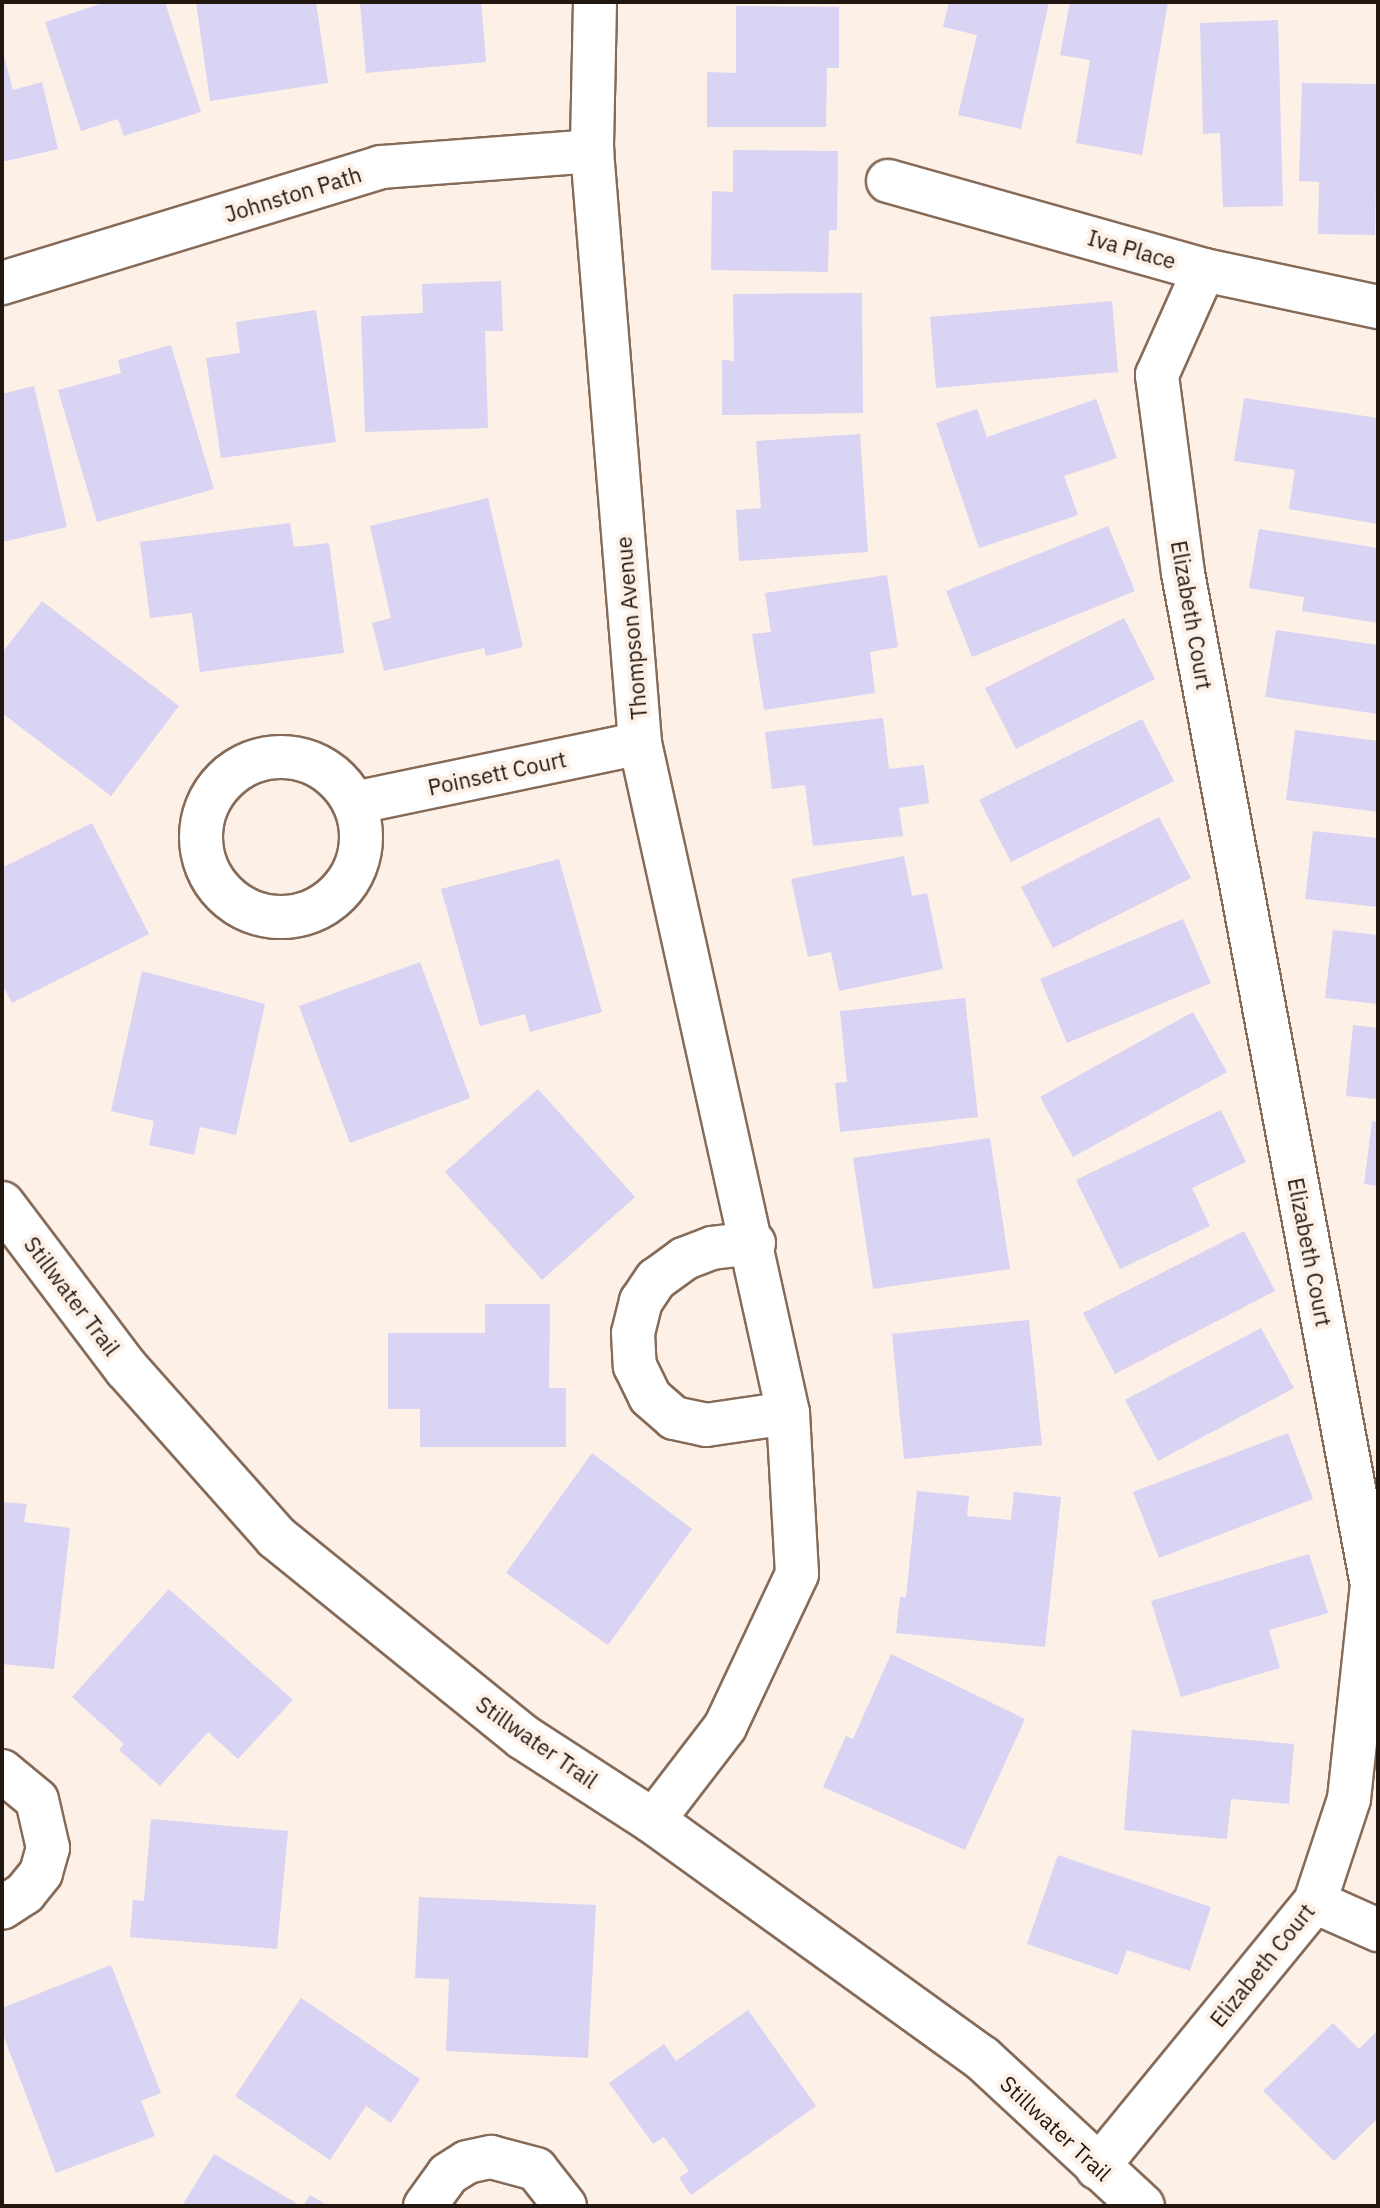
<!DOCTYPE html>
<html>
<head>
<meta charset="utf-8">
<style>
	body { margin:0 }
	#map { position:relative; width:1380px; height:2208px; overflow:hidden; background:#fcf0e7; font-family:"IBM Plex Sans",sans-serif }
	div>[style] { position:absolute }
	.building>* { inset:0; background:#d9d3f4 }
	.roads { filter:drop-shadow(2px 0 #856b58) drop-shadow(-2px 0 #856b58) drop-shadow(0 2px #856b58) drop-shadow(0 -2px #856b58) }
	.minor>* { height:42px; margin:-21px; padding:0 21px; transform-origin:21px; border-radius:21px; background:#fff }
	.minor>.ring { margin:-21px; padding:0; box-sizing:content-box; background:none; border:42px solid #fff; border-radius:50% }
	.tertiary>* { height:44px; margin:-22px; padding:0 22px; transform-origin:22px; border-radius:22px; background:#fff }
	span { translate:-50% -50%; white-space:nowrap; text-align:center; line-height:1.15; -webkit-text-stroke:8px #fcf0e7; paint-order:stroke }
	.street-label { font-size:22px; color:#21170f }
	.frame { position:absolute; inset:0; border:4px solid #21170f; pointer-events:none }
</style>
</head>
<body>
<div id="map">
	<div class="building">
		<i style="clip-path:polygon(106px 2px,165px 2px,201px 112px,124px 136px,118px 119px,81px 131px,45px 22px)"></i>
		<i style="clip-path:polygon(196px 2px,316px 2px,328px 83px,210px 101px)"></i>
		<i style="clip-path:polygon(360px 2px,481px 2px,486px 62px,366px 73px)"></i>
		<i style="clip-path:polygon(949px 2px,1049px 2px,1021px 129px,958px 115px,977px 35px,943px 27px)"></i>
		<i style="clip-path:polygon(1070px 2px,1168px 2px,1142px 155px,1076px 143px,1090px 60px,1060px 55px)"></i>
		<i style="clip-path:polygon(736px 6px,839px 7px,839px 68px,827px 68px,826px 127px,707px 127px,707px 72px,736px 73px)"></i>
		<i style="clip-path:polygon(1278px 20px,1283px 206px,1223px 207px,1220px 133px,1203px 134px,1200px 23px)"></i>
		<i style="clip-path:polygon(2px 49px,13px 90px,42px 82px,58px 149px,2px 162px)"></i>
		<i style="clip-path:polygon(1302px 83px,1378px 84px,1375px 235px,1318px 234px,1319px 182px,1299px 181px)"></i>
		<i style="clip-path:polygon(733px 150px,838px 151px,837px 230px,829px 230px,828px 272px,711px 270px,712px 191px,733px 192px)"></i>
		<i style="clip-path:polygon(501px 281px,503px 331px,485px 331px,488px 428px,365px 432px,361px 316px,423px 313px,422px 284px)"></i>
		<i style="clip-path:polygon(862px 293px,863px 413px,722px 415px,722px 360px,734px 361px,733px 294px)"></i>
		<i style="clip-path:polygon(1112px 301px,1118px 372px,936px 388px,930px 317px)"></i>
		<i style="clip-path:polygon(316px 310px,336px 442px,221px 458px,206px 358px,240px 353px,236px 322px)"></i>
		<i style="clip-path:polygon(171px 345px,214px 489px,97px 522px,58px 390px,121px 373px,118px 360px)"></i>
		<i style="clip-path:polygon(34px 386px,67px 527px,2px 542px,2px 394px)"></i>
		<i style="clip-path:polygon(1244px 398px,1378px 418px,1378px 524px,1289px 509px,1295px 470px,1234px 461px)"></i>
		<i style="clip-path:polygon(1096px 399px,1117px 458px,1064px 476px,1078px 515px,979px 548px,936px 423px,977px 409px,987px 437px)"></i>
		<i style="clip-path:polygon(860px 434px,868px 552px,739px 561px,736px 510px,761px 508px,756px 441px)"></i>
		<i style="clip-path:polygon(488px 498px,523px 647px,486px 656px,484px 648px,384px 671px,372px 623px,391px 618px,370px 526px)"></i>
		<i style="clip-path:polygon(290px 523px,294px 547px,329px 543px,344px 653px,200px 672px,192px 613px,150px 618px,140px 542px)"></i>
		<i style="clip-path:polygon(1108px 526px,1135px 591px,972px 657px,946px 591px)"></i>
		<i style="clip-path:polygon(1259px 529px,1378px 548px,1378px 623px,1302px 611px,1304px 597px,1249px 588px)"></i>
		<i style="clip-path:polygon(887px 575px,898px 647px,870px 652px,875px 693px,764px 710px,752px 634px,771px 632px,765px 593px)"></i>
		<i style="clip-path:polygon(42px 601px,179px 706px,111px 796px,2px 713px,2px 653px)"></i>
		<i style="clip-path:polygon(1124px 618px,1155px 679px,1016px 749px,985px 688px)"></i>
		<i style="clip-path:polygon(1276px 630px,1378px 645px,1378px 714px,1265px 697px)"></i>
		<i style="clip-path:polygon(883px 718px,889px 769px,924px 765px,929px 803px,899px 808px,903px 836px,813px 846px,805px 785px,772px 789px,765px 732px)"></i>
		<i style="clip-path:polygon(1142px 719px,1174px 781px,1011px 862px,979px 800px)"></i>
		<i style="clip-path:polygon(1295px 730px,1378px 741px,1378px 812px,1286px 800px)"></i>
		<i style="clip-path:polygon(1159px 817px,1191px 878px,1053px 948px,1021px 887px)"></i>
		<i style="clip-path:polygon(92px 823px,149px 934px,12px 1003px,2px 984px,2px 868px)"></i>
		<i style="clip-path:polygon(1313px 831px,1378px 838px,1378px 907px,1305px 899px)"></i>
		<i style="clip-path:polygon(904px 856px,912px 896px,927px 893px,943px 969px,839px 991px,831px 952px,808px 957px,791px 879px)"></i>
		<i style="clip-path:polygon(559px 859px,602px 1012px,530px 1032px,525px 1014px,480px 1026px,441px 889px)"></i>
		<i style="clip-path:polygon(1183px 919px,1211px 983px,1067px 1043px,1040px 979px)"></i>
		<i style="clip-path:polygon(1333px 930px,1378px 935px,1378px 1004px,1325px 998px)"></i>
		<i style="clip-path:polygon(420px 962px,470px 1098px,350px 1143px,299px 1006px)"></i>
		<i style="clip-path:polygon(142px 971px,265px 1004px,236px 1135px,200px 1127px,194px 1155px,149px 1145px,154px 1121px,111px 1111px)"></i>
		<i style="clip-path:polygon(965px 998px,978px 1117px,840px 1132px,835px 1083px,847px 1082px,840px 1011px)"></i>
		<i style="clip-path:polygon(1193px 1012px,1227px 1072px,1073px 1157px,1040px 1097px)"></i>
		<i style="clip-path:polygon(1353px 1025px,1378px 1028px,1378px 1099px,1346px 1096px)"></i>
		<i style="clip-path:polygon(538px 1089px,635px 1197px,542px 1280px,445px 1172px)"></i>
		<i style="clip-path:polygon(1221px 1110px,1246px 1162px,1192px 1188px,1210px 1226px,1120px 1269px,1076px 1180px)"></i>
		<i style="clip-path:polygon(1372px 1121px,1378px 1122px,1378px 1186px,1364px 1184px)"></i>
		<i style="clip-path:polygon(990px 1138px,1010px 1269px,873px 1289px,853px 1158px)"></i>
		<i style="clip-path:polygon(1244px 1231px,1275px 1291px,1115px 1374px,1083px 1313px)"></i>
		<i style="clip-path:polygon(485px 1304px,550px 1304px,549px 1388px,566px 1388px,566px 1447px,420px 1447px,420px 1409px,388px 1409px,388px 1333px,485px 1333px)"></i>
		<i style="clip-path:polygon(1029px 1320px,1042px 1445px,904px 1459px,892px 1334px)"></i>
		<i style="clip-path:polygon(1261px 1328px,1294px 1388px,1158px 1461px,1125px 1400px)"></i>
		<i style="clip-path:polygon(1288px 1433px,1313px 1499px,1159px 1558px,1133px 1492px)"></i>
		<i style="clip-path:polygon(592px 1453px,692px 1529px,608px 1645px,506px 1573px)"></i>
		<i style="clip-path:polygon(917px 1491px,969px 1496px,967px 1516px,1011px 1520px,1014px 1492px,1061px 1497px,1045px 1647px,896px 1633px,900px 1597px,906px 1597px)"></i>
		<i style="clip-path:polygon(2px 1502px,27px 1504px,24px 1522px,70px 1528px,54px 1669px,2px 1664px)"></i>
		<i style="clip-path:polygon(1309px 1554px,1328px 1613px,1269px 1630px,1280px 1668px,1181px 1697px,1151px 1601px)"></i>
		<i style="clip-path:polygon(169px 1589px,293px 1700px,238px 1759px,208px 1732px,160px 1786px,119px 1750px,124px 1744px,72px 1697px)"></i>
		<i style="clip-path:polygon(891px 1654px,1025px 1719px,965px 1850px,823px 1787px,846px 1736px,853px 1739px)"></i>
		<i style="clip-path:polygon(1132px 1730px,1294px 1744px,1289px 1804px,1231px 1799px,1227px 1839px,1124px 1830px)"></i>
		<i style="clip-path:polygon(151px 1819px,288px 1831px,277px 1949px,130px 1937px,133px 1900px,144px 1901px)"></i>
		<i style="clip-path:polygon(1058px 1855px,1211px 1907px,1190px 1971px,1127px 1950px,1118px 1975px,1027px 1944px)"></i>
		<i style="clip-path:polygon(419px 1897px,596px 1905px,588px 2058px,446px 2051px,449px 1979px,415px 1978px)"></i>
		<i style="clip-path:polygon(111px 1965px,161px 2093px,141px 2101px,155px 2136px,56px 2173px,2px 2032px,2px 2008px)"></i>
		<i style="clip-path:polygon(301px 1998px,420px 2079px,391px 2123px,366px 2106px,330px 2160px,235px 2096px)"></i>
		<i style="clip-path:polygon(748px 2010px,816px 2106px,691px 2195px,679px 2178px,689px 2171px,664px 2137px,653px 2144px,609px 2083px,664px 2044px,676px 2061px)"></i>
		<i style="clip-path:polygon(1333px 2023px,1359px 2049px,1378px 2030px,1378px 2118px,1334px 2161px,1263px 2091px)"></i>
		<i style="clip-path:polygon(214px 2154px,301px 2206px,182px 2206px)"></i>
		<i style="clip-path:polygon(310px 2195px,329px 2206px,303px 2206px)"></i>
	</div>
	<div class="roads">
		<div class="minor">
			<i style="left:595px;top:2px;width:149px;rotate:91.2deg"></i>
			<i style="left:592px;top:151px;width:594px;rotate:85.36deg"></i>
			<i style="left:640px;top:743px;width:686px;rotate:77.54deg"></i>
			<i style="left:788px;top:1413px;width:161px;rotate:86.8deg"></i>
			<i style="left:797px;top:1574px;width:169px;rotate:115.2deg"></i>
			<i style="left:725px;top:1727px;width:118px;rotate:127.5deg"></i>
			<i style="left:888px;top:181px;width:328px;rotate:15.7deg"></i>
			<i style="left:1204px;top:270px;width:178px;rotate:12deg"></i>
			<i style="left:2px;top:283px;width:396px;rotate:-17deg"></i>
			<i style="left:381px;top:167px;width:212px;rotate:-4.3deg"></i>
			<i class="ring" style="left:201px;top:757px;width:118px;height:118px"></i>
			<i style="left:354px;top:803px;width:292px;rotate:-11.8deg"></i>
			<i style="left:754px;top:1243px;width:42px;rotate:173.2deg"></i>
			<i style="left:712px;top:1248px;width:30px;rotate:159deg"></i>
			<i style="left:684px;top:1259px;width:34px;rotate:144deg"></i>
			<i style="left:656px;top:1279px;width:27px;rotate:124deg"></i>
			<i style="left:641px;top:1301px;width:33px;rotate:104deg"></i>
			<i style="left:633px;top:1333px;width:33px;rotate:87deg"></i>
			<i style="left:635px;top:1366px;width:34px;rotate:64deg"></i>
			<i style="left:650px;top:1397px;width:32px;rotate:41deg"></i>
			<i style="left:674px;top:1418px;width:33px;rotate:12deg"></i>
			<i style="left:706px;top:1425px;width:83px;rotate:-8.3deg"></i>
			<i style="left:2px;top:1771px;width:45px;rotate:39.6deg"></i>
			<i style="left:37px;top:1800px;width:49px;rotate:77.1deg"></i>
			<i style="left:48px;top:1848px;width:26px;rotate:106deg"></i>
			<i style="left:41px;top:1873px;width:26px;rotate:129deg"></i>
			<i style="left:25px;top:1893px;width:27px;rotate:147deg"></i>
			<i style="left:1315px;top:1902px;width:69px;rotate:24deg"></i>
			<i style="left:1097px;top:2168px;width:344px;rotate:-50.7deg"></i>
			<i style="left:1315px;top:1902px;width:108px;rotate:-71.7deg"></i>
			<i style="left:1349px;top:1799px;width:215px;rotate:-83.9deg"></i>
			<i style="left:1372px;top:1585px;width:1029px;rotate:-100.58deg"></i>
			<i style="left:1183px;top:573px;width:200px;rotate:-97.5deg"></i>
			<i style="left:1157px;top:375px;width:115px;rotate:-65.9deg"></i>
			<i style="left:425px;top:2206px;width:39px;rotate:-54deg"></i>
			<i style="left:448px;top:2174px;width:22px;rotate:-32deg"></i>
			<i style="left:467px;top:2162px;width:25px;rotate:-12deg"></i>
			<i style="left:491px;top:2157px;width:47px;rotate:14.9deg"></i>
			<i style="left:536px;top:2169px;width:47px;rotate:51.9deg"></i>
		</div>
		<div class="tertiary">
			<i style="left:2px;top:1204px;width:207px;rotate:52.9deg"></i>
			<i style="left:127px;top:1369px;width:225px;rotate:48.4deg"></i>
			<i style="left:276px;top:1537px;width:318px;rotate:39deg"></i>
			<i style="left:523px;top:1737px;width:155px;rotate:32.9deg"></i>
			<i style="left:653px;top:1821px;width:405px;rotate:35.8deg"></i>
			<i style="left:982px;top:2058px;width:218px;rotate:42.8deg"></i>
		</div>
	</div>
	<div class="street-label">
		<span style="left:293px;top:194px;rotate:-17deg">Johnston Path</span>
		<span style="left:1132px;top:249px;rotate:16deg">Iva Place</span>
		<span style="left:1192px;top:615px;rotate:80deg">Elizabeth Court</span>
		<span style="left:631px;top:628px;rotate:-95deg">Thompson Avenue</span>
		<span style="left:497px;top:773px;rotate:-12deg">Poinsett Court</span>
		<span style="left:1310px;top:1252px;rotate:79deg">Elizabeth Court</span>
		<span style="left:72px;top:1296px;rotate:53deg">Stillwater Trail</span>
		<span style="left:537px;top:1742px;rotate:35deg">Stillwater Trail</span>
		<span style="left:1262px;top:1965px;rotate:-51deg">Elizabeth Court</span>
		<span style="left:1056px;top:2128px;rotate:43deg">Stillwater Trail</span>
	</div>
	<div class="frame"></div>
</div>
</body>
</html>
